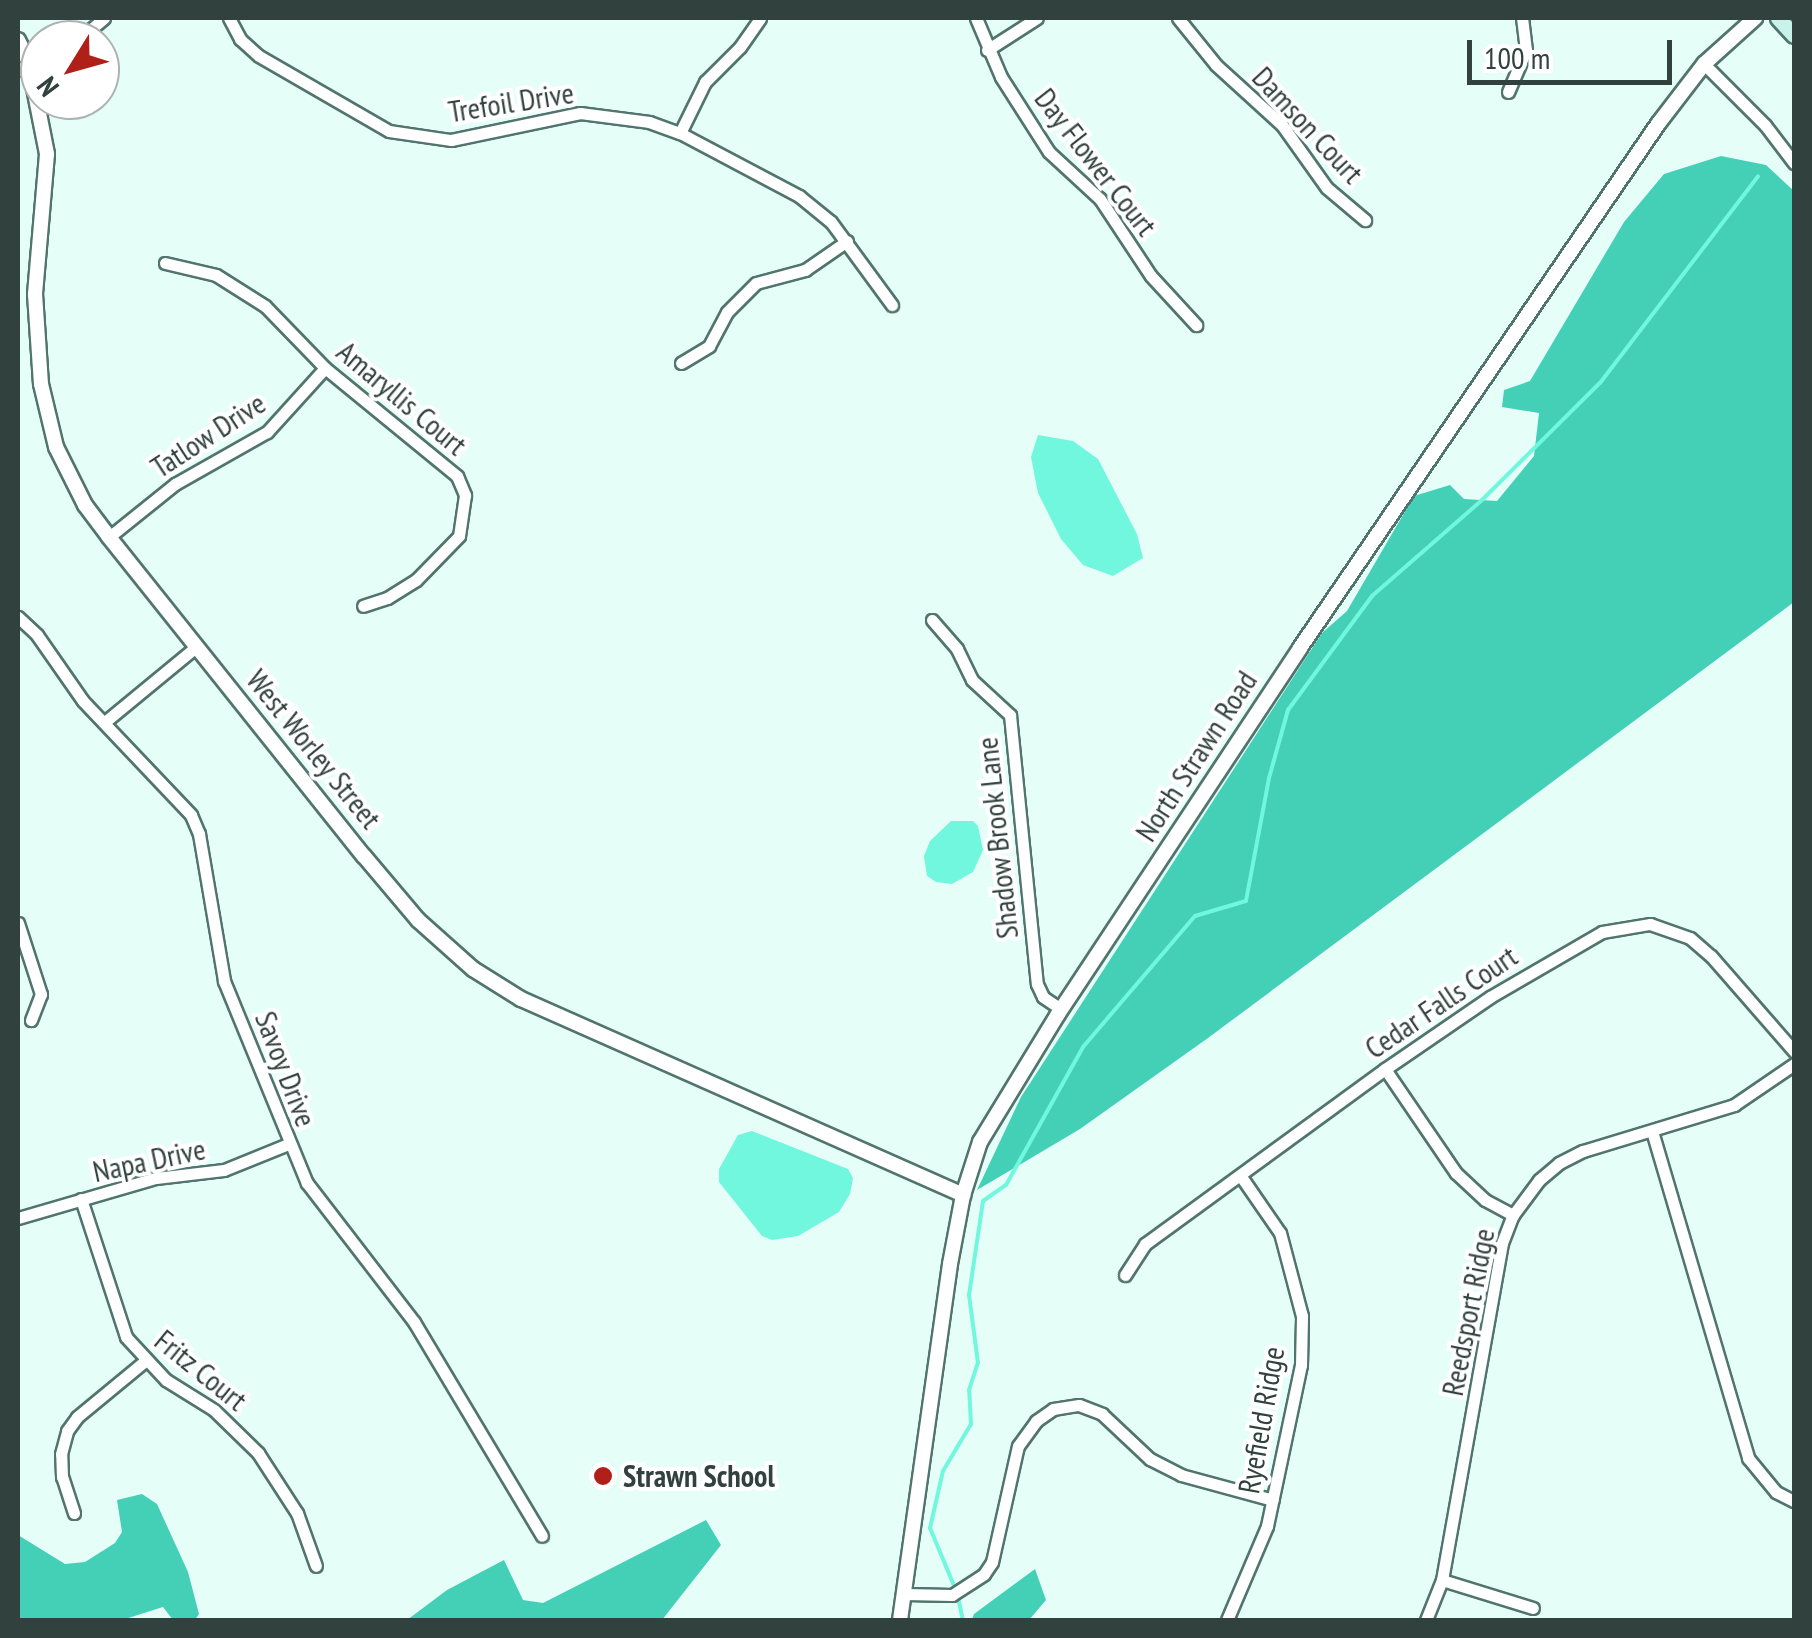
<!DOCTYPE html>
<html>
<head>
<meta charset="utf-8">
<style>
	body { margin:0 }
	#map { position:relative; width:1812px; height:1638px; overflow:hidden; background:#e6fef8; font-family:"PT Sans Narrow",sans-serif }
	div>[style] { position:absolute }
	.forest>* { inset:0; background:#43d0b7 }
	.water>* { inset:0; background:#70f7dd }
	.stream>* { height:4px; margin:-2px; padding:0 2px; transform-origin:2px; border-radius:2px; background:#70f7dd }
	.roads { filter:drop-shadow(2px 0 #51756d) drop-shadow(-2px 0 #51756d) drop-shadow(0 2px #51756d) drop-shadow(0 -2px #51756d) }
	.minor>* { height:11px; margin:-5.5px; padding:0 5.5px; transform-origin:5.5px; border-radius:5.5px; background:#fff }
	.tertiary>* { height:14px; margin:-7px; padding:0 7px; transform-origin:7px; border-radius:7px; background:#fff }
	.secondary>* { height:15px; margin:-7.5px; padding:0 7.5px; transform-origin:7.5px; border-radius:7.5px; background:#c9f2eb }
	.dots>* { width:28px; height:28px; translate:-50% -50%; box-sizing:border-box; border:5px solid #fff; border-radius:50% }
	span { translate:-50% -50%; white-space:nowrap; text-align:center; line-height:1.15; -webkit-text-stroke:8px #fff; paint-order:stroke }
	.street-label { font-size:30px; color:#31413d }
	.poi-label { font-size:30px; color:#31413d; font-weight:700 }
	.left { translate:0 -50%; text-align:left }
	.frame { position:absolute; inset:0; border:20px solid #31413d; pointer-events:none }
	.north { position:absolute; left:20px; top:20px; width:100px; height:100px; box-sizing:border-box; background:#fff; border:2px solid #adb3b1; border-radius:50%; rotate:233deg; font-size:28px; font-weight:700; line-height:40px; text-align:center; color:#31413d }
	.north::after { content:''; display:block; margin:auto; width:35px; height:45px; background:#b02019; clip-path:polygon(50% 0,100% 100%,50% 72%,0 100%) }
	.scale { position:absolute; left:1467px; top:40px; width:205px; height:45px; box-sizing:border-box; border:5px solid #31413d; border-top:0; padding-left:12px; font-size:30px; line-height:35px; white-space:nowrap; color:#31413d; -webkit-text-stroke:8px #fff; paint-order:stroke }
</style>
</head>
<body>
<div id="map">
	<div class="forest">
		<i style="clip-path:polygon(1721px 156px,1766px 165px,1794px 191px,1794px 602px,1208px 1038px,1080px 1129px,977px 1190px,1021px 1097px,1322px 633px,1347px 611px,1414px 496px,1450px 485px,1464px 499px,1497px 501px,1534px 456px,1539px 413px,1502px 407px,1504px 390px,1530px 381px,1624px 222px,1664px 174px)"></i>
		<i style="clip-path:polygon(142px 1494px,157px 1504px,188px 1572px,199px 1614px,195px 1620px,173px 1620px,163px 1607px,122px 1620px,18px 1620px,18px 1535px,65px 1564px,85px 1562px,115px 1543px,122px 1532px,117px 1500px)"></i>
		<i style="clip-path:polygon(706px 1520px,721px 1545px,662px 1620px,407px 1620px,447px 1590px,504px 1560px,523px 1600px,543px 1603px)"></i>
		<i style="clip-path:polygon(1035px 1569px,1046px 1600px,1029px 1620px,972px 1620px,974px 1614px)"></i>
	</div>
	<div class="water">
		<i style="clip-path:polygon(1038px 435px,1073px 441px,1098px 459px,1137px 534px,1143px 558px,1113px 576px,1083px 565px,1061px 539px,1038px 493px,1031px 457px)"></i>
		<i style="clip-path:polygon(951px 821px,973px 821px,978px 826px,983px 850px,973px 872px,952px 884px,936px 882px,927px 876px,924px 856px,930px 841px)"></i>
		<i style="clip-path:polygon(752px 1131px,848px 1169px,853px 1178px,850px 1194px,839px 1212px,798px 1236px,772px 1240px,762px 1236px,719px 1182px,719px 1169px,738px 1135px)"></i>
	</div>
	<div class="stream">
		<i style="left:955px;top:1588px;width:65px;rotate:-112.6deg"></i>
		<i style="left:930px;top:1528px;width:58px;rotate:-77.2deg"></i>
		<i style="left:943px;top:1471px;width:55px;rotate:-59.2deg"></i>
		<i style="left:971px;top:1424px;width:34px;rotate:-93deg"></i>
		<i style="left:969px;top:1390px;width:28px;rotate:-72deg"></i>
		<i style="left:978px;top:1363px;width:69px;rotate:-97.5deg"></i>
		<i style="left:969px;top:1295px;width:95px;rotate:-81.5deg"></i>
		<i style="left:983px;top:1201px;width:28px;rotate:-35deg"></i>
		<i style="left:1006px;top:1185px;width:158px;rotate:-60.8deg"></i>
		<i style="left:1083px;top:1047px;width:172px;rotate:-49.5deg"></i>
		<i style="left:1195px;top:916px;width:53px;rotate:-16.4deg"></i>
		<i style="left:1246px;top:901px;width:125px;rotate:-79.4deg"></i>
		<i style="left:1269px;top:778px;width:71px;rotate:-74.4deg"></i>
		<i style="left:1288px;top:710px;width:142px;rotate:-53.6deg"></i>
		<i style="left:1372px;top:596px;width:146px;rotate:-41.1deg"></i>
		<i style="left:1482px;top:500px;width:166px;rotate:-44.8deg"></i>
		<i style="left:1600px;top:383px;width:260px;rotate:-52.6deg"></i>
		<i style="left:958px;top:1597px;width:24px;rotate:78deg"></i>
	</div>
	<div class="roads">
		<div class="minor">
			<i style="left:229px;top:18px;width:24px;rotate:62deg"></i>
			<i style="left:240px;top:39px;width:25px;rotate:42deg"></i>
			<i style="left:259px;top:56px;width:150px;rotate:30deg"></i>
			<i style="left:389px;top:131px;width:63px;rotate:8.3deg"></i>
			<i style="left:451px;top:140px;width:132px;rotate:-11.8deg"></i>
			<i style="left:580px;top:113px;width:70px;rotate:7.4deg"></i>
			<i style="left:649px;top:122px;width:33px;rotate:20deg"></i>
			<i style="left:680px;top:133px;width:135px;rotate:27.9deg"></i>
			<i style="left:799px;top:196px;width:41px;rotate:39.1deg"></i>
			<i style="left:831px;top:222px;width:103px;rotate:53.7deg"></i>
			<i style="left:976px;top:18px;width:64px;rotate:67deg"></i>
			<i style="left:1001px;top:77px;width:89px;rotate:57.4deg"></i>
			<i style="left:1049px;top:152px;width:69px;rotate:42.7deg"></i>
			<i style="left:1100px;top:199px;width:92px;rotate:56.5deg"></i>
			<i style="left:1151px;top:276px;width:67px;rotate:47.4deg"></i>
			<i style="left:1178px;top:18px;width:60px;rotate:51deg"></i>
			<i style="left:1216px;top:65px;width:89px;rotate:42.3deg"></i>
			<i style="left:1282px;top:125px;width:77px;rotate:54.5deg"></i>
			<i style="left:1327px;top:188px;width:50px;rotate:40.1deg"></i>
			<i style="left:78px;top:40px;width:34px;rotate:-40deg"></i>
			<i style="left:987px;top:50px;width:59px;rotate:-32.6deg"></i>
			<i style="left:1704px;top:64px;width:86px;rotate:45deg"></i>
			<i style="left:1765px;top:125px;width:48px;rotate:52.7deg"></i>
			<i style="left:18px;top:70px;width:25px;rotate:-27deg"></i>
			<i style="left:1508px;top:92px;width:46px;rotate:-66.8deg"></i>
			<i style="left:1526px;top:50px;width:32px;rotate:-97deg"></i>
			<i style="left:680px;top:133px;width:57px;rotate:-63.9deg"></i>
			<i style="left:705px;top:82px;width:49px;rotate:-45deg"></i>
			<i style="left:740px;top:47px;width:35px;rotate:-55deg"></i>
			<i style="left:165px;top:263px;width:52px;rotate:13.2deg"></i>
			<i style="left:216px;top:275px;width:58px;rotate:32.3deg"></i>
			<i style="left:265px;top:306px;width:86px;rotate:45.9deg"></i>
			<i style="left:325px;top:368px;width:171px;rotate:39.3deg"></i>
			<i style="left:457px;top:476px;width:21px;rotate:67deg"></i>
			<i style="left:465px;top:495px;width:41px;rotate:98.3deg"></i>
			<i style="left:459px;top:536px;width:62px;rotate:134.3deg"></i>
			<i style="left:416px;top:580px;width:34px;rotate:148deg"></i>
			<i style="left:387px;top:598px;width:25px;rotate:162deg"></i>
			<i style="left:681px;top:363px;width:33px;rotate:-31deg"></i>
			<i style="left:709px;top:346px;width:38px;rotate:-62deg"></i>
			<i style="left:727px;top:312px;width:41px;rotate:-45deg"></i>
			<i style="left:756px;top:283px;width:51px;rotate:-14.9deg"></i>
			<i style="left:805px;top:270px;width:51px;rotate:-34.6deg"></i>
			<i style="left:109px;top:537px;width:85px;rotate:-38.8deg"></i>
			<i style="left:175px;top:484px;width:106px;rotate:-29.5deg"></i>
			<i style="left:267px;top:432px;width:86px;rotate:-47.8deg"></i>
			<i style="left:18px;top:617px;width:26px;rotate:43deg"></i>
			<i style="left:37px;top:635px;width:80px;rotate:55.1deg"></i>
			<i style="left:83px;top:701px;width:157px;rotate:46.5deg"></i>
			<i style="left:191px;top:815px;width:21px;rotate:67deg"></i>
			<i style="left:199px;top:834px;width:149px;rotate:80.3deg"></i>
			<i style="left:224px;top:981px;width:218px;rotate:67.7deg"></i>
			<i style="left:307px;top:1183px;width:175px;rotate:52.4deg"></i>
			<i style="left:414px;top:1322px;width:249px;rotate:59.1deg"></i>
			<i style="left:932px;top:620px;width:38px;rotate:49deg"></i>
			<i style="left:957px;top:649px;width:34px;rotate:64deg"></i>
			<i style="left:972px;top:680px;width:52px;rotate:42.6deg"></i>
			<i style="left:1010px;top:715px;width:270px;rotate:84.3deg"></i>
			<i style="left:1037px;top:984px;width:14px;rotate:65deg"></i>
			<i style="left:1043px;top:997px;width:22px;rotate:34deg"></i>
			<i style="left:106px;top:721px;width:118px;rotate:-39.5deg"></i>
			<i style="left:18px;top:923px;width:75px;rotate:72.1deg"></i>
			<i style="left:41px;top:994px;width:28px;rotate:111deg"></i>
			<i style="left:1385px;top:1069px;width:126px;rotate:55.7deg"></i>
			<i style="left:1456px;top:1173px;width:40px;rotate:43deg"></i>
			<i style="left:1485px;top:1200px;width:32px;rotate:28deg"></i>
			<i style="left:1652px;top:1131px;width:341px;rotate:73.6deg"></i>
			<i style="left:1748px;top:1458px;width:44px;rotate:50.5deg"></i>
			<i style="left:1776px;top:1492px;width:20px;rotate:27deg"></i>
			<i style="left:81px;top:1199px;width:145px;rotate:71.9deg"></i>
			<i style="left:126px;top:1337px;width:59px;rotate:47.1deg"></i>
			<i style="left:166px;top:1380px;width:57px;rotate:32deg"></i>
			<i style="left:214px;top:1410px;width:62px;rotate:44.3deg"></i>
			<i style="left:258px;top:1453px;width:72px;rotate:57deg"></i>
			<i style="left:297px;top:1513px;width:56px;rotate:70.3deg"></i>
			<i style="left:18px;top:1218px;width:144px;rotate:-16.2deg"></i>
			<i style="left:156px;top:1178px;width:68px;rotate:-6.7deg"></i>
			<i style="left:224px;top:1170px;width:69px;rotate:-22.1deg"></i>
			<i style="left:1125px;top:1275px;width:37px;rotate:-57deg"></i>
			<i style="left:1145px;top:1244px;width:297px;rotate:-36.1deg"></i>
			<i style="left:1385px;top:1069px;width:127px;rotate:-34.4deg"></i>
			<i style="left:1490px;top:997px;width:129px;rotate:-30.1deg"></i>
			<i style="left:1602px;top:932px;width:49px;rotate:-9.5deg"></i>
			<i style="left:1650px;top:924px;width:42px;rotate:19.3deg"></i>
			<i style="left:1690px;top:938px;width:28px;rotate:41deg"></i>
			<i style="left:1711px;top:956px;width:126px;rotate:48.9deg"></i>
			<i style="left:74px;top:1513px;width:38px;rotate:-108deg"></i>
			<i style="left:62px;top:1477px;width:23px;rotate:-92deg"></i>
			<i style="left:61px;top:1454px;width:24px;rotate:-75deg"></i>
			<i style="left:67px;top:1431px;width:17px;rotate:-54deg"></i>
			<i style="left:77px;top:1417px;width:88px;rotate:-39.5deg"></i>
			<i style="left:1442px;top:1580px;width:95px;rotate:17.1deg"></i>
			<i style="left:905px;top:1594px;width:47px;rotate:1.2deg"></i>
			<i style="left:952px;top:1595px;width:38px;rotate:-33deg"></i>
			<i style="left:984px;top:1574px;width:14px;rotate:-56deg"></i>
			<i style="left:992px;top:1562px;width:119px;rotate:-77.4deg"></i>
			<i style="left:1018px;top:1446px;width:31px;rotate:-54deg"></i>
			<i style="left:1036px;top:1421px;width:21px;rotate:-35deg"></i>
			<i style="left:1053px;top:1409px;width:26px;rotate:-9deg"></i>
			<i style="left:1079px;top:1405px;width:25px;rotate:21deg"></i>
			<i style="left:1102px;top:1414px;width:66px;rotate:43.2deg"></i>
			<i style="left:1150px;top:1459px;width:35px;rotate:27deg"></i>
			<i style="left:1181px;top:1475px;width:95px;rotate:15.2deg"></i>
			<i style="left:1227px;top:1620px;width:102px;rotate:-66.9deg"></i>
			<i style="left:1267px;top:1526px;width:165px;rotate:-78.1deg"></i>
			<i style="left:1301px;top:1365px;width:49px;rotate:-88.8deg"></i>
			<i style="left:1302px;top:1316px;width:86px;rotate:-104.8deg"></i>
			<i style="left:1280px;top:1233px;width:70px;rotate:-124.6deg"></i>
			<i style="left:1426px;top:1620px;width:43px;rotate:-68.2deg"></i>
			<i style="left:1442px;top:1580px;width:342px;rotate:-79.9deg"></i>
			<i style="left:1502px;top:1243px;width:30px;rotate:-69deg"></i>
			<i style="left:1513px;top:1215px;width:44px;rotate:-53.4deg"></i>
			<i style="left:1539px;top:1180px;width:26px;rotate:-40deg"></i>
			<i style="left:1559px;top:1163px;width:27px;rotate:-27deg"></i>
			<i style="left:1583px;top:1151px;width:158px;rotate:-16.9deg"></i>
			<i style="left:1734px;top:1105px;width:73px;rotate:-34.3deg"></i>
		</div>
		<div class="tertiary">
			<i style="left:18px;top:40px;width:25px;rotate:64deg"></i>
			<i style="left:29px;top:63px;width:93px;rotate:78.8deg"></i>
			<i style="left:47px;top:154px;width:141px;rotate:94.9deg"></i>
			<i style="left:35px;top:294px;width:90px;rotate:86.2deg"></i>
			<i style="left:41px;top:384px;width:65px;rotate:76.6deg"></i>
			<i style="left:56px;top:447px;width:65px;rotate:63.4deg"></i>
			<i style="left:85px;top:505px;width:40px;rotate:53deg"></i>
			<i style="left:109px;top:537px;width:408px;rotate:51.4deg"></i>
			<i style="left:364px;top:856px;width:84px;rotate:49.8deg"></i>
			<i style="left:418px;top:920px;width:74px;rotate:41.7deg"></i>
			<i style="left:473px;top:969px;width:57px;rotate:32deg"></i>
			<i style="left:521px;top:999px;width:484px;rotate:23.9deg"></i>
			<i style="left:900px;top:1620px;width:359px;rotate:-82deg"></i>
			<i style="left:950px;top:1264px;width:70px;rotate:-79.3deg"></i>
			<i style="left:963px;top:1195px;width:56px;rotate:-72.2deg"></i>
			<i style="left:980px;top:1142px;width:150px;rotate:-58.6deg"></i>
			<i style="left:1058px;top:1014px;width:439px;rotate:-56.5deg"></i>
			<i style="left:1300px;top:648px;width:635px;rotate:-55.66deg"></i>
			<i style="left:1658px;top:124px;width:76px;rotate:-52.5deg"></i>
			<i style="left:1704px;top:64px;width:69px;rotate:-42deg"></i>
		</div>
		<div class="secondary">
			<i style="left:1778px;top:18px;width:23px;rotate:47deg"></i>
		</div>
	</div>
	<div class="dots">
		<i style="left:603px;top:1476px;background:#b02019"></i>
	</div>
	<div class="street-label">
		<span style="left:511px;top:102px;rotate:-9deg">Trefoil Drive</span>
		<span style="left:1308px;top:125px;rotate:47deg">Damson Court</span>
		<span style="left:1096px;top:162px;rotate:52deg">Day Flower Court</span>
		<span style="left:402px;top:398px;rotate:40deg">Amaryllis Court</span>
		<span style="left:208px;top:435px;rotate:-33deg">Tatlow Drive</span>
		<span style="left:314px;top:749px;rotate:51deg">West Worley Street</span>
		<span style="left:1196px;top:756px;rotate:-57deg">North Strawn Road</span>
		<span style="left:997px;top:838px;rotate:-96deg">Shadow Brook Lane</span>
		<span style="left:1441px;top:1002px;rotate:-34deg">Cedar Falls Court</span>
		<span style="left:286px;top:1069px;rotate:69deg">Savoy Drive</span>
		<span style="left:149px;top:1160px;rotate:-12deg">Napa Drive</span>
		<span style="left:1468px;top:1312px;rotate:-79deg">Reedsport Ridge</span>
		<span style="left:201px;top:1370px;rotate:39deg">Fritz Court</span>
		<span style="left:1261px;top:1420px;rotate:-80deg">Ryefield Ridge</span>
	</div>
	<div class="poi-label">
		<span class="left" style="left:623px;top:1476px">Strawn School</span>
	</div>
	<div class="frame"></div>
	<div class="north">N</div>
	<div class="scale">100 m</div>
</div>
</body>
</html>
